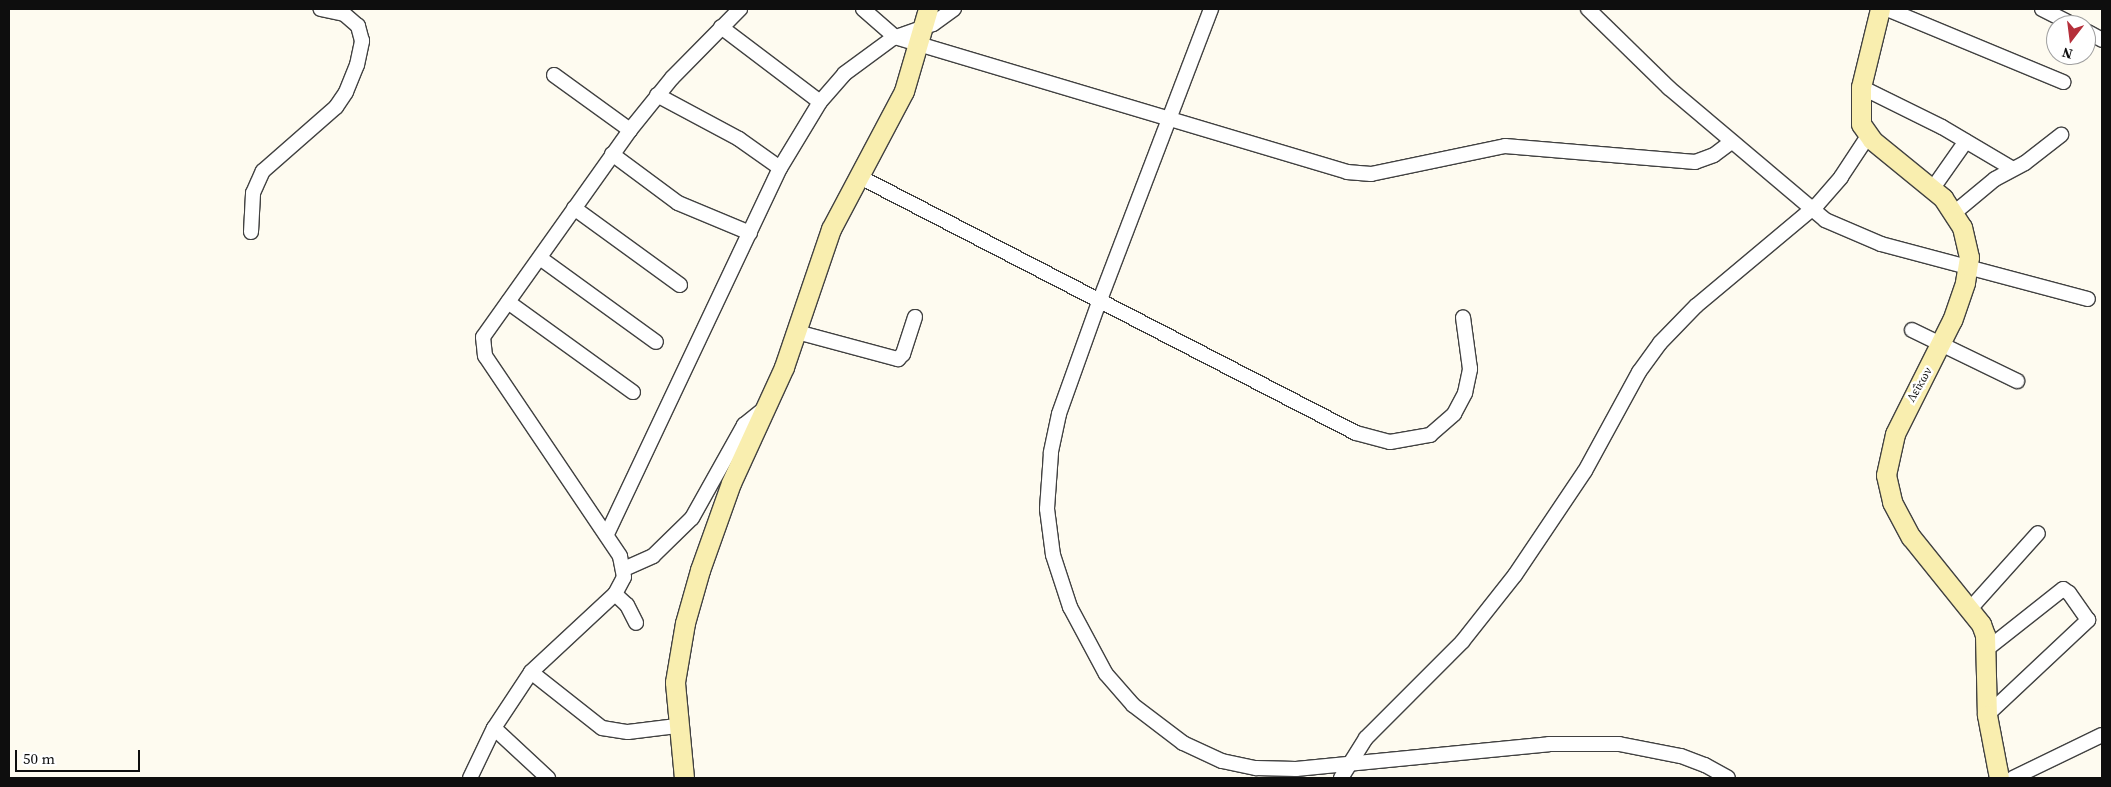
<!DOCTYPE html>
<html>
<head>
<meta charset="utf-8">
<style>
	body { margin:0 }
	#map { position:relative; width:2111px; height:787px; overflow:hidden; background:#fefbf0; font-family:"Source Serif 4",serif }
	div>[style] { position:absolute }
	.roads { filter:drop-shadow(1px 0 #414141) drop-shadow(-1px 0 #414141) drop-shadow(0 1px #414141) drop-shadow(0 -1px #414141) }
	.street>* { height:14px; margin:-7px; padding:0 7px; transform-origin:7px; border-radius:7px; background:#fff }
	.secondary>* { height:19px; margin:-9.5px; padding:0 9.5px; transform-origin:9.5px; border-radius:9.5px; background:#f9eeaf }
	span { translate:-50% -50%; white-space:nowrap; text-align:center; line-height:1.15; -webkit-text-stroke:5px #fff; paint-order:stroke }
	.street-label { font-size:12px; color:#0e0e0e }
	.frame { position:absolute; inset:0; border:10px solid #0e0e0e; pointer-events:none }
	.north { position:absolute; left:2046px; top:15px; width:50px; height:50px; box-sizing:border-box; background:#fff; border:1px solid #9f9f9f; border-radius:50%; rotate:195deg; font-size:14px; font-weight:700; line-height:20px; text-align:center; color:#0e0e0e }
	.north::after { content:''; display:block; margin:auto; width:18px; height:22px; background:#b52f3a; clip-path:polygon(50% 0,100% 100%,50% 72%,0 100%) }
	.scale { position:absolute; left:15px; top:750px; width:125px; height:22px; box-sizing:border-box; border:2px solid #0e0e0e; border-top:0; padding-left:6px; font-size:15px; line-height:18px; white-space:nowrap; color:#0e0e0e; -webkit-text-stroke:4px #fff; paint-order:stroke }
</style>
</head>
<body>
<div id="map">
	<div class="roads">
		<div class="street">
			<i style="left:863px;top:9px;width:43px;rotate:41.2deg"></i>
			<i style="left:895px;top:37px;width:472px;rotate:16.6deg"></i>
			<i style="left:1347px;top:172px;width:24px;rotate:5deg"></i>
			<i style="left:1371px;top:174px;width:137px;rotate:-11.8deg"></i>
			<i style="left:1505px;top:146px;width:191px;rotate:4.8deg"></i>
			<i style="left:1695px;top:162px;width:20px;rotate:-20deg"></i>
			<i style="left:1714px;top:155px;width:21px;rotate:-37deg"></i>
			<i style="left:1211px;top:9px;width:314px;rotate:110.9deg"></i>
			<i style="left:1099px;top:302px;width:119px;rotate:109.7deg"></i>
			<i style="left:1059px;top:414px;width:40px;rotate:102deg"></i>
			<i style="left:1051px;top:453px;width:56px;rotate:94.1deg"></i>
			<i style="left:1047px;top:509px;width:46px;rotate:82.6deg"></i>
			<i style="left:1053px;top:555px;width:55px;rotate:71.9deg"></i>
			<i style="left:1070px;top:607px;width:76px;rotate:61.8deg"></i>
			<i style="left:1106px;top:674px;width:41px;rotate:48.9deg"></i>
			<i style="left:1133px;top:705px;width:63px;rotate:37.2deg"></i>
			<i style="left:1183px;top:743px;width:43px;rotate:24.8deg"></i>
			<i style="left:1222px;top:761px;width:35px;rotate:12deg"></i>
			<i style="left:1256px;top:768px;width:40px;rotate:1.4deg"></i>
			<i style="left:1296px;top:769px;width:254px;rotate:-5.6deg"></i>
			<i style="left:1549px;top:744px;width:70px"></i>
			<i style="left:1619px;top:744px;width:63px;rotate:11deg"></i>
			<i style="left:1681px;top:756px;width:26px;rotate:21deg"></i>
			<i style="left:1705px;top:765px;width:26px;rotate:29deg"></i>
			<i style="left:1588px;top:9px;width:113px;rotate:44.3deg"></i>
			<i style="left:1669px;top:88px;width:204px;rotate:40.2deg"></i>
			<i style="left:1825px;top:220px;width:61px;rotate:23.2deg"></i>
			<i style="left:1881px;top:244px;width:214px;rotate:14.9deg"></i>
			<i style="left:1887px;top:9px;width:191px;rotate:22.5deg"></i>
			<i style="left:2042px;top:9px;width:36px;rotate:27deg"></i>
			<i style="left:721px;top:27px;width:124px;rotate:37.1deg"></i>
			<i style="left:2086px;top:31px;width:18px;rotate:29deg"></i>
			<i style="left:554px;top:75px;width:94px;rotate:35.9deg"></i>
			<i style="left:1861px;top:87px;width:90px;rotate:26.3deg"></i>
			<i style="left:1942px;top:127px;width:82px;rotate:30.6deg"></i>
			<i style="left:657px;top:95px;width:93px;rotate:28.2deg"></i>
			<i style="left:739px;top:139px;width:50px;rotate:35.3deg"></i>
			<i style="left:612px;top:154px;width:82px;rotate:36.6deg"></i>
			<i style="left:678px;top:203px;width:78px;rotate:22.6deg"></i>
			<i style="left:858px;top:176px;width:560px;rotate:27.3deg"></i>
			<i style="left:1356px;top:433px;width:35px;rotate:15deg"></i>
			<i style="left:1390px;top:442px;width:41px;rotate:-9.9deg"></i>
			<i style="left:1430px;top:435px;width:32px;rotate:-41deg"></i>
			<i style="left:1454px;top:414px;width:24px;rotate:-62deg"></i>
			<i style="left:1465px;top:393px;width:25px;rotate:-78deg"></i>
			<i style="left:1470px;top:369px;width:52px;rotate:-97.7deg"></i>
			<i style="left:1933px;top:188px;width:57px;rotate:-54.9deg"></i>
			<i style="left:574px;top:208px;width:131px;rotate:36deg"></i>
			<i style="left:1954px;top:213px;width:53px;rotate:-39.7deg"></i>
			<i style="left:1995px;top:179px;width:34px;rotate:-28deg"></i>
			<i style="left:2025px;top:163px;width:46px;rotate:-37.9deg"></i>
			<i style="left:251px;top:232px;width:39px;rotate:-87deg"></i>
			<i style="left:253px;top:193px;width:24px;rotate:-66deg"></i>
			<i style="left:263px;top:171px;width:97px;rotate:-41.2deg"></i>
			<i style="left:336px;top:107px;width:18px;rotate:-56deg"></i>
			<i style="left:346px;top:92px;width:29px;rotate:-68deg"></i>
			<i style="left:357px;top:65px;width:25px;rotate:-78deg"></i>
			<i style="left:362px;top:41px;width:16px;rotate:-105deg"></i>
			<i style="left:358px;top:26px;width:18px;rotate:-139deg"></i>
			<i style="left:344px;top:14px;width:24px;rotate:-168deg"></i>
			<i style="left:540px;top:258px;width:143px;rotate:35.9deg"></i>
			<i style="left:508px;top:302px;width:154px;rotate:35.8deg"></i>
			<i style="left:1912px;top:330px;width:117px;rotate:25.9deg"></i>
			<i style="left:797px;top:332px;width:105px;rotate:15deg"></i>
			<i style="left:898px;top:359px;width:7px;rotate:-45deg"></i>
			<i style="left:903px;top:354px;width:39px;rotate:-72deg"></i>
			<i style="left:607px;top:534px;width:405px;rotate:-64.7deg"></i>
			<i style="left:780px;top:168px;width:77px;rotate:-58.8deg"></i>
			<i style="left:820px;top:102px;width:37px;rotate:-49deg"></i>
			<i style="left:844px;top:74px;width:61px;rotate:-36.3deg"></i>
			<i style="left:893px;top:38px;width:42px;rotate:-19.3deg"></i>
			<i style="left:933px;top:24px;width:26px;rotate:-36deg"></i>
			<i style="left:624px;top:569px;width:32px;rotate:-24deg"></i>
			<i style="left:653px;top:556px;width:54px;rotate:-44.3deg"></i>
			<i style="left:692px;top:518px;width:107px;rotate:-60.8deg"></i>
			<i style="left:744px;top:425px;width:26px;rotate:-39deg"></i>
			<i style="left:615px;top:594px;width:16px;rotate:43deg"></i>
			<i style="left:627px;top:605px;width:20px;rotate:63deg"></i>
			<i style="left:1969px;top:610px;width:103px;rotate:-48.1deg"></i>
			<i style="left:531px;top:672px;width:90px;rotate:38.3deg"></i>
			<i style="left:602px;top:728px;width:26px;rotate:9deg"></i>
			<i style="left:628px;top:732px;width:49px;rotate:-7deg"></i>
			<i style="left:1987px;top:715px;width:139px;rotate:-43.2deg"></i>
			<i style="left:2088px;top:620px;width:33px;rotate:-125deg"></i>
			<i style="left:2069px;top:593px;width:7px;rotate:-146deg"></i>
			<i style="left:2063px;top:589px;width:97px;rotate:141.7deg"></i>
			<i style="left:494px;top:728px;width:74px;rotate:42.8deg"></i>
			<i style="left:470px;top:778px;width:55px;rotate:-64.4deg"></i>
			<i style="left:494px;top:728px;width:67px;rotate:-56.5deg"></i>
			<i style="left:531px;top:672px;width:115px;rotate:-42.9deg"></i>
			<i style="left:615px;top:594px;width:19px;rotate:-62deg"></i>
			<i style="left:624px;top:577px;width:21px;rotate:-101deg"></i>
			<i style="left:620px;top:556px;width:241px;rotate:-124deg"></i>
			<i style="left:485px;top:356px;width:19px;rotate:-96deg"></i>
			<i style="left:483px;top:337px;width:254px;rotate:-54.6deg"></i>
			<i style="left:630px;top:130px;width:67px;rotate:-51.1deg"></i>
			<i style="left:672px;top:78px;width:97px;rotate:-45.4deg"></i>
			<i style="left:1341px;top:778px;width:47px;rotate:-58deg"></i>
			<i style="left:1366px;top:738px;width:136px;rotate:-45deg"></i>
			<i style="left:1462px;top:642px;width:85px;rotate:-51.7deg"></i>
			<i style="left:1515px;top:575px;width:125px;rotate:-56.1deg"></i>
			<i style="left:1585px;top:471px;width:113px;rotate:-61.4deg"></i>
			<i style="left:1639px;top:372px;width:36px;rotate:-54deg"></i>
			<i style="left:1660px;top:343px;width:52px;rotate:-45.8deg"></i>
			<i style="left:1696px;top:306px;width:158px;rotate:-39.9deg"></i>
			<i style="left:1817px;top:205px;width:37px;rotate:-49deg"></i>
			<i style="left:1841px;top:177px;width:49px;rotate:-56.6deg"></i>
			<i style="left:2013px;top:778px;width:99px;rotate:-25.8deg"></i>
		</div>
		<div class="secondary">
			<i style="left:1880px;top:9px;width:80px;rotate:103.7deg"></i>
			<i style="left:1861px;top:87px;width:37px;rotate:90deg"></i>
			<i style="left:1861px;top:124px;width:19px;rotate:55deg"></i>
			<i style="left:1872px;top:140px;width:92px;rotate:39.2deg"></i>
			<i style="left:1943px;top:198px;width:35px;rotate:57deg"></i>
			<i style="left:1962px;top:227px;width:31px;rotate:77deg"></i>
			<i style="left:1969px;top:257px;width:26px;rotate:99deg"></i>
			<i style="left:1965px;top:283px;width:39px;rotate:109deg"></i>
			<i style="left:1952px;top:320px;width:127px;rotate:116.6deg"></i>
			<i style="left:1895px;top:434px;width:42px;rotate:102.4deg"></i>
			<i style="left:1886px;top:475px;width:28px;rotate:77deg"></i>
			<i style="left:1892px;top:502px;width:40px;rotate:62deg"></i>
			<i style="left:1911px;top:537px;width:112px;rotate:51.2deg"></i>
			<i style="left:1981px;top:624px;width:12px;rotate:70deg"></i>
			<i style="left:1985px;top:635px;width:80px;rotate:88.6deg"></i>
			<i style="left:1987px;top:715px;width:64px;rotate:79.2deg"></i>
			<i style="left:684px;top:778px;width:96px;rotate:-95.4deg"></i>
			<i style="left:675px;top:682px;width:60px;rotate:-80.4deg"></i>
			<i style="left:685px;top:623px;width:55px;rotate:-74.2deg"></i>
			<i style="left:700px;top:570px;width:92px;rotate:-70.4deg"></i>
			<i style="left:731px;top:483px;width:128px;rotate:-65.4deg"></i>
			<i style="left:784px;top:367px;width:146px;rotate:-71.2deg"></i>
			<i style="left:831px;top:229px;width:156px;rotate:-62.1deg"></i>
			<i style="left:904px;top:91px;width:85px;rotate:-73.7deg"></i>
		</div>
	</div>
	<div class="street-label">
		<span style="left:1920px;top:385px;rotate:-60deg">Λεΐκων</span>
	</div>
	<div class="frame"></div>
	<div class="north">N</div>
	<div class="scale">50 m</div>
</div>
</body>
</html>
